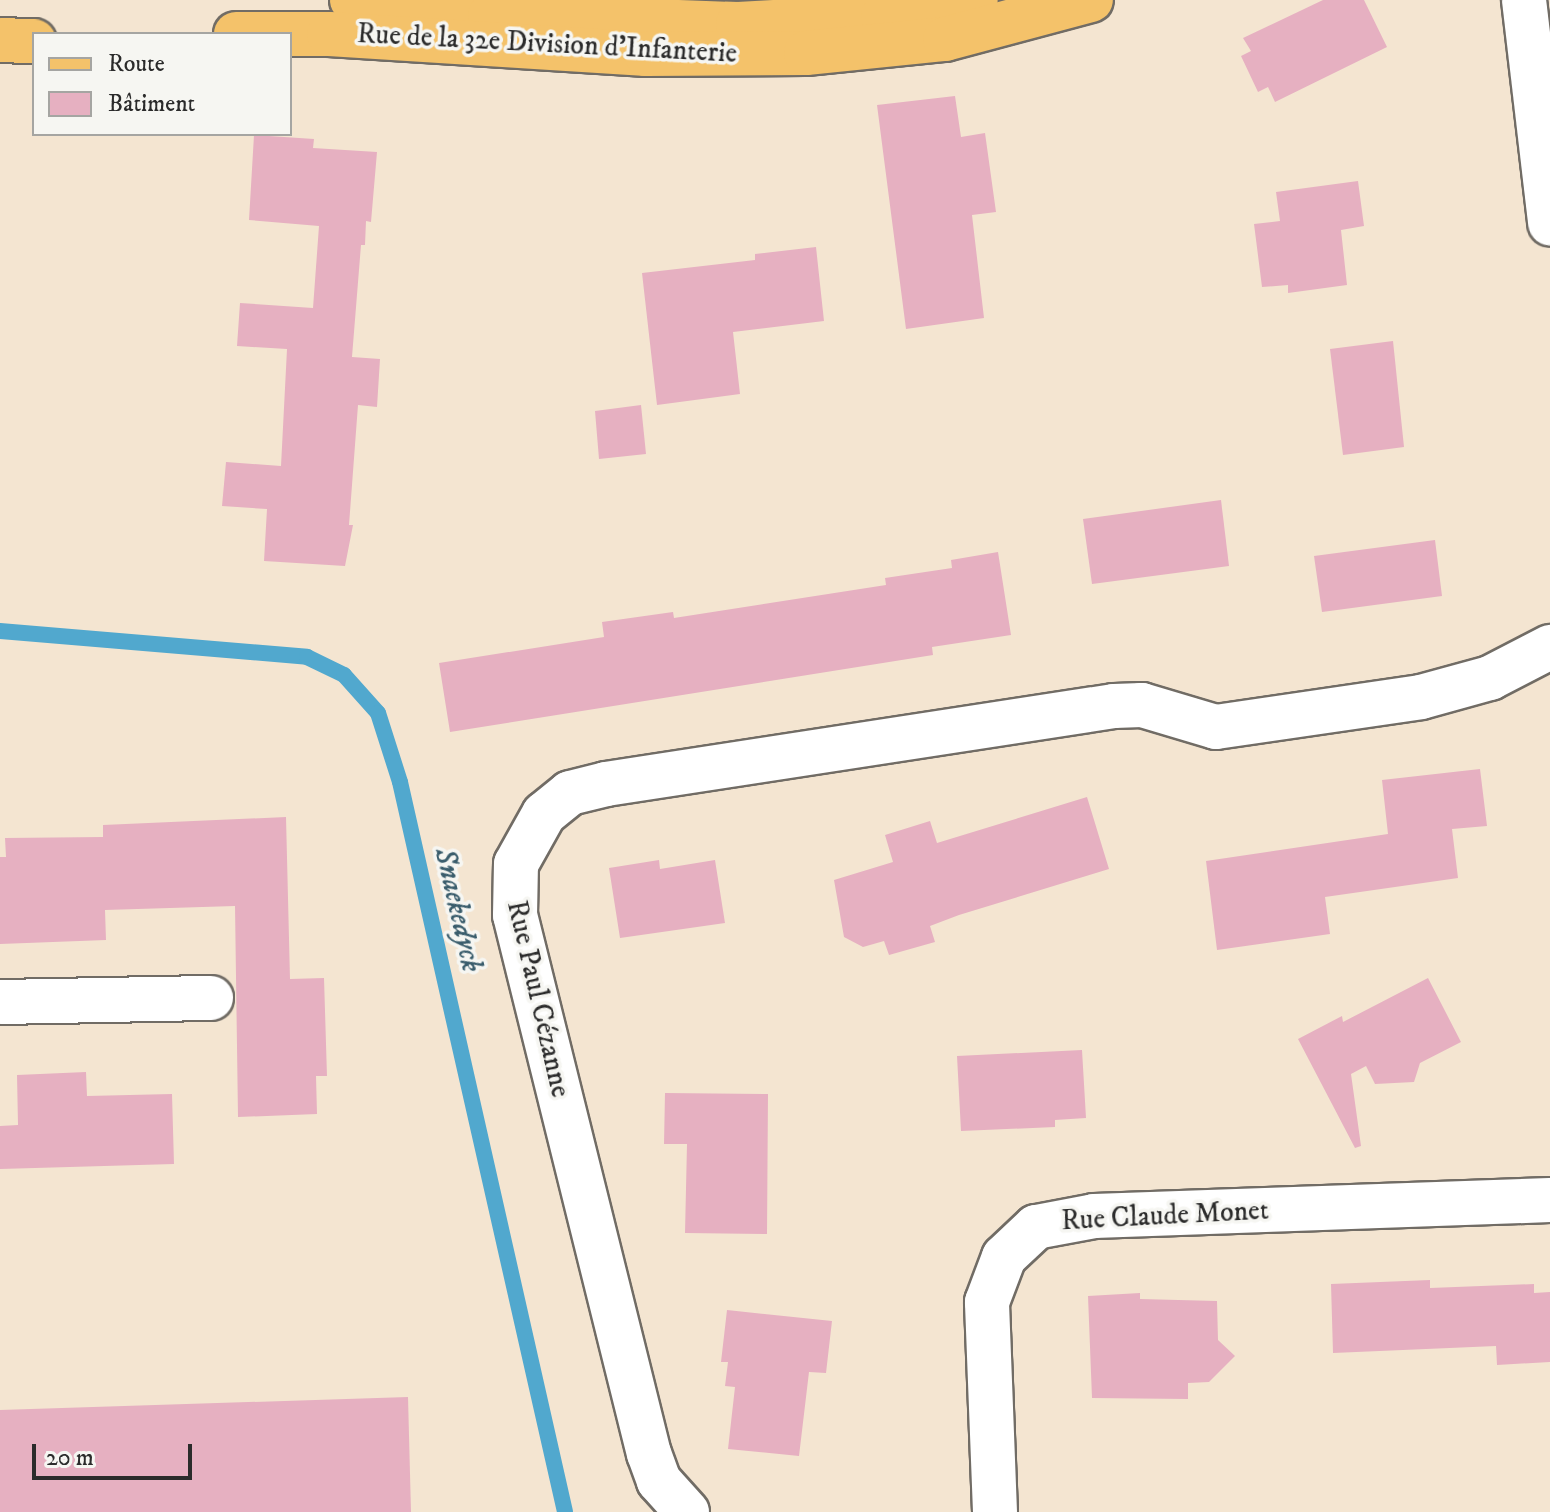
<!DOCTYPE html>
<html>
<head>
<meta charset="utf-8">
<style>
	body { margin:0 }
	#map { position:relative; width:1550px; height:1512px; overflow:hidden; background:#f4e5d1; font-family:"IM FELL DW Pica",serif }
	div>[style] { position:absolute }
	.stream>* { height:16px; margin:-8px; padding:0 8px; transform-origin:8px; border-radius:8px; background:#51a8ce }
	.building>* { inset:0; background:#e6b0c1 }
	.roads { filter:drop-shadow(2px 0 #716c65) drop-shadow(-2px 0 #716c65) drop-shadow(0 2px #716c65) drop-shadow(0 -2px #716c65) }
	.minor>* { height:44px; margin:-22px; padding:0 22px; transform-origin:22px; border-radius:22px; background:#fff }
	.major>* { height:44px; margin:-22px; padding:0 22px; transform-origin:22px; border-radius:22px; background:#f4c26a }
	span { translate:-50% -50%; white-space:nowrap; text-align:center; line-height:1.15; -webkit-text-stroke:7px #f6f6f2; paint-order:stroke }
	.street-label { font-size:28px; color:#2b2b2b }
	.water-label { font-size:30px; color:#3a5d6c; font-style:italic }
	.legend { position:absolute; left:32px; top:32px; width:260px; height:104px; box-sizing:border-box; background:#f6f6f2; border:2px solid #a5a5a2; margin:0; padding:10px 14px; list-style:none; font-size:24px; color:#2b2b2b }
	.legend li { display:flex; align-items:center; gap:16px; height:40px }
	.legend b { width:40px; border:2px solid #a5a5a2 }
	.scale { position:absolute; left:32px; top:1444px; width:160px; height:36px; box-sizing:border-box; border:4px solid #2b2b2b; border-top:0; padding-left:10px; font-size:24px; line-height:28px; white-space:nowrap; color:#2b2b2b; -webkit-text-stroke:6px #f6f6f2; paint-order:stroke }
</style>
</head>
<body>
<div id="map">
	<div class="stream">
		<i style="left:0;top:631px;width:308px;rotate:4.8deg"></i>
		<i style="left:307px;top:657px;width:41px;rotate:25.9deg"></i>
		<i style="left:344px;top:675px;width:51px;rotate:48.2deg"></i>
		<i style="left:378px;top:713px;width:72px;rotate:72.3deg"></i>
		<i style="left:400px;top:782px;width:748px;rotate:77.26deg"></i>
	</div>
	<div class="building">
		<i style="clip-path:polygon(1323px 0,1364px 0,1387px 47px,1275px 102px,1268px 87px,1258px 92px,1241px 56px,1251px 51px,1243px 38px)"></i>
		<i style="clip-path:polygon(955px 96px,961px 137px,985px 133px,996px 212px,972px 215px,984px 318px,906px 329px,877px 105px)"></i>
		<i style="clip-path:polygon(254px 135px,314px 139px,313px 148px,377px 152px,371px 222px,366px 221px,365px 245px,361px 245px,352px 357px,380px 359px,377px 407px,358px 405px,349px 525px,353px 525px,345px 566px,264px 561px,267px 509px,222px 506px,226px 462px,281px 466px,287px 349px,237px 346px,240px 303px,313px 308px,319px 226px,249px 220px)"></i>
		<i style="clip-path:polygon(1358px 181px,1364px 226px,1341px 230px,1347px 285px,1288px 293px,1288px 285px,1262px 287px,1254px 224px,1280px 221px,1276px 192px)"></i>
		<i style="clip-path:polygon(816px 247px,824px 321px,733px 332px,740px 394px,657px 405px,642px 273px,755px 260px,755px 254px)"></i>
		<i style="clip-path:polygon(1393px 341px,1404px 447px,1343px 455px,1330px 349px)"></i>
		<i style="clip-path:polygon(641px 405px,646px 454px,599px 459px,595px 411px)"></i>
		<i style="clip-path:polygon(1221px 500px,1229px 566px,1092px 584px,1083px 519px)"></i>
		<i style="clip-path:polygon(1435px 540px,1442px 596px,1322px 612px,1314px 556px)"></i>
		<i style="clip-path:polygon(998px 552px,1011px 635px,932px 647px,933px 655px,450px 732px,439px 663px,604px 637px,602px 622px,673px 612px,674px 618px,886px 585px,885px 578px,952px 568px,951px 560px)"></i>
		<i style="clip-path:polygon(1480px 769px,1487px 826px,1452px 829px,1458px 878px,1325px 897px,1330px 934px,1217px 950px,1206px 861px,1388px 834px,1382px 780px)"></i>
		<i style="clip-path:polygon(1087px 797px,1109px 869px,959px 915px,930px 926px,935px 942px,889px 955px,884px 941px,863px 947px,844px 937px,834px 880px,893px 862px,885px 835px,930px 821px,937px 843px)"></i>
		<i style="clip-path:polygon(286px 817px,290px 979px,324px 978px,327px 1076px,316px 1076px,317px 1114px,238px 1117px,235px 906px,105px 910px,106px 940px,0 944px,0 857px,6px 857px,5px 838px,103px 837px,103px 825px)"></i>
		<i style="clip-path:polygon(659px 860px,660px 869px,715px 860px,725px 923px,620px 938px,609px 868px)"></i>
		<i style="clip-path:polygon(1428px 978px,1461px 1042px,1420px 1063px,1414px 1082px,1375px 1084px,1366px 1066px,1351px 1074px,1361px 1146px,1355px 1148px,1298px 1039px,1342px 1016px,1343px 1022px)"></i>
		<i style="clip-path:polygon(1082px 1050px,1086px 1118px,1055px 1120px,1055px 1127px,961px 1131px,957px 1056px)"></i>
		<i style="clip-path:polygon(86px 1072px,87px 1096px,172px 1094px,174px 1164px,0 1169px,0 1126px,18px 1125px,17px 1075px)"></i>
		<i style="clip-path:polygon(665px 1093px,768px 1094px,767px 1234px,685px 1233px,687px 1144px,664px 1144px)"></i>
		<i style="clip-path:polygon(1430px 1280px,1430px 1288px,1534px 1284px,1534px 1293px,1550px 1292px,1550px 1362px,1497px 1365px,1496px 1346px,1333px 1353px,1331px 1284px)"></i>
		<i style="clip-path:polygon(1140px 1293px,1140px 1299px,1217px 1301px,1218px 1340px,1235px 1356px,1209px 1382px,1188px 1383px,1188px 1399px,1092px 1398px,1088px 1296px)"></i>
		<i style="clip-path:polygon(727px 1310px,832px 1321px,826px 1373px,809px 1372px,799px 1456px,728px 1449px,735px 1387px,725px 1386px,728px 1362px,721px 1362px)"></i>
		<i style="clip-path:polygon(408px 1397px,411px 1512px,0 1512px,0 1410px)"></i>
	</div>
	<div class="roads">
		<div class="minor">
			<i style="left:1524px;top:0;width:225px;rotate:83.3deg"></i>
			<i style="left:0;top:1002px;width:211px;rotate:-1.1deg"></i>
			<i style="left:687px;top:1512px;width:42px;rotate:-132.1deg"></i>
			<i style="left:659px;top:1481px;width:29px;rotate:-110deg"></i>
			<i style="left:649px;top:1454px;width:555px;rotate:-103.96deg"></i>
			<i style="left:515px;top:915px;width:51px;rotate:-88.9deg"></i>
			<i style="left:516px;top:864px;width:57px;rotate:-60.8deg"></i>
			<i style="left:544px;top:814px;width:33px;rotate:-39deg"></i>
			<i style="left:570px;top:793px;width:37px;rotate:-14deg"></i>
			<i style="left:606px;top:784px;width:514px;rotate:-8.73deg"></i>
			<i style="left:1114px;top:706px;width:28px;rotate:-2deg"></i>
			<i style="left:1142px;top:705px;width:77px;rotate:16.6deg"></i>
			<i style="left:1216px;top:727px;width:207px;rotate:-8.3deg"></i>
			<i style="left:1421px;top:697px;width:72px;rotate:-15.4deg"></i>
			<i style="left:1490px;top:678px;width:68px;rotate:-27.3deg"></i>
			<i style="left:995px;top:1512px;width:210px;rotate:-92.2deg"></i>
			<i style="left:987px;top:1302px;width:48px;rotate:-69.3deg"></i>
			<i style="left:1004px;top:1257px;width:44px;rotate:-43.2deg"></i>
			<i style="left:1036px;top:1227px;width:59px;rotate:-10.7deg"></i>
			<i style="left:1094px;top:1216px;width:456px;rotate:-2deg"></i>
		</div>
		<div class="major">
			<i style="left:352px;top:0;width:139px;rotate:6.2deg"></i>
			<i style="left:490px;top:15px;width:248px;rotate:2.1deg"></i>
			<i style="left:738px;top:24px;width:145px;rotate:-3.2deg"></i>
			<i style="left:883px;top:16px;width:94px;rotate:-9.8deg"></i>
			<i style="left:236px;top:34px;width:93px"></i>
			<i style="left:329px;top:34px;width:318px;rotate:3.6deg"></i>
			<i style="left:646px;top:54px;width:160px;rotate:-0.4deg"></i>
			<i style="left:806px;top:53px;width:140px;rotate:-5.8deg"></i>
			<i style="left:945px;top:39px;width:151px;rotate:-15deg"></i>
			<i style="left:0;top:40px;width:34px;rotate:2deg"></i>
		</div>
	</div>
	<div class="street-label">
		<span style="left:547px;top:44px;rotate:3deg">Rue de la 32e Division d'Infanterie</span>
		<span style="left:538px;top:999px;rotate:77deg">Rue Paul Cézanne</span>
		<span style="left:1165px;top:1216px;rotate:-3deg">Rue Claude Monet</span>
	</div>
	<div class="water-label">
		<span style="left:457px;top:910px;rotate:77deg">Snaekedyck</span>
	</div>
	<ul class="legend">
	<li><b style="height:10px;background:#f4c26a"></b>Route</li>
	<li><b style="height:22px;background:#e6b0c1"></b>Bâtiment</li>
	</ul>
	<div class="scale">20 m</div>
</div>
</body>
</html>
